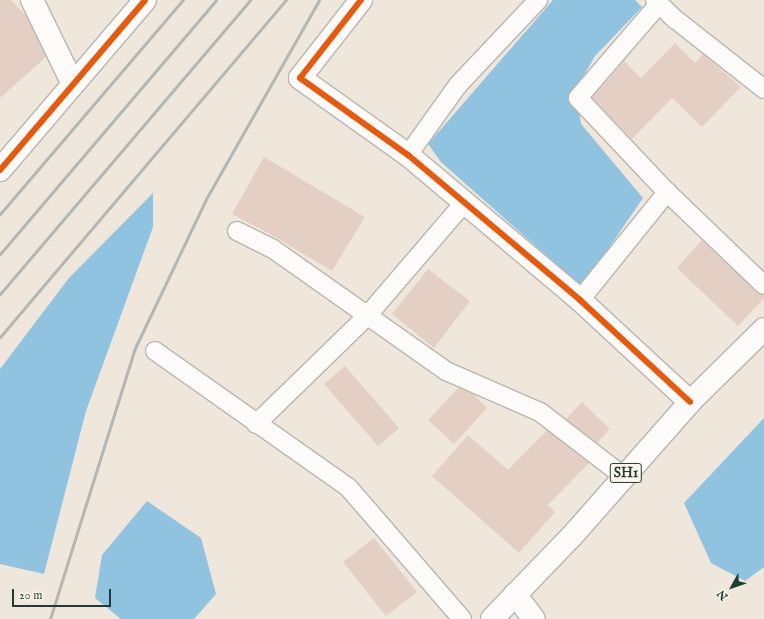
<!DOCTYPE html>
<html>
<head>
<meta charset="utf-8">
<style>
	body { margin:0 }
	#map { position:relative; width:764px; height:619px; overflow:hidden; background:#efe7db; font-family:"IM FELL English",serif }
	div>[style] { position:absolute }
	.water>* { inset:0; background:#90c3df }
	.building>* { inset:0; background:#e4cfc5 }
	.roads { filter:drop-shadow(1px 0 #b8b6ae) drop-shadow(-1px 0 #b8b6ae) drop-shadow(0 1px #b8b6ae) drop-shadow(0 -1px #b8b6ae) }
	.lane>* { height:18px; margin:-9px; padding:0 9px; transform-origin:9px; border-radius:9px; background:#fdfbfa }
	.street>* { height:22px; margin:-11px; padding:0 11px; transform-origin:11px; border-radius:11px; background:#fdfbfa }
	.primary>* { height:22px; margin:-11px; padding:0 11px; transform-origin:11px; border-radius:11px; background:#fdfbfa }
	.rail>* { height:3px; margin:-1.5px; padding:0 1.5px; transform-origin:1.5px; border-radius:1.5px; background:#b4b6b3 }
	.cycleway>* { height:6px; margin:-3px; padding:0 3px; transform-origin:3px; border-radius:3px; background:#e8590c }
	span { translate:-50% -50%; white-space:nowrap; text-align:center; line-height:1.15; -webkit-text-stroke:3.5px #fbf7ec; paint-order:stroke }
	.shield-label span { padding:1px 3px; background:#fbf7ec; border:1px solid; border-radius:3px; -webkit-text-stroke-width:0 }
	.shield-label { font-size:14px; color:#1f3d34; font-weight:700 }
	.north { position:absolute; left:712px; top:567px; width:40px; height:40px; -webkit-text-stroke:3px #fbf7ec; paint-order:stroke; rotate:230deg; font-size:11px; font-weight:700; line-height:16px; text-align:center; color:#1f3d34 }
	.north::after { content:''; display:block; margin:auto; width:14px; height:18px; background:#1f3d34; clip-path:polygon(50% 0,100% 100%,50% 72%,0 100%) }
	.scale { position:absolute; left:12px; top:589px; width:99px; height:18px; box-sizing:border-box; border:2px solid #1f3d34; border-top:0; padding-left:5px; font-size:12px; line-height:14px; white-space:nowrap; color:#1f3d34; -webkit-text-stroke:3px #fbf7ec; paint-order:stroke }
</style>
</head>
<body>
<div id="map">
	<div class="water">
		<i style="clip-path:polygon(553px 0,635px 0,642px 7px,595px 56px,576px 89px,581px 124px,643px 198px,582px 287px,441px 162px,428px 144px)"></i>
		<i style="clip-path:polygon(153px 193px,153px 227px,86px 411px,44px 574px,0 564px,0 369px,69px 278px)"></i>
		<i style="clip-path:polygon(764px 418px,764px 567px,745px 581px,711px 563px,684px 503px)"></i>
		<i style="clip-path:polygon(147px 501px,201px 538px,216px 594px,194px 619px,121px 619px,95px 598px,102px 555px)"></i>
	</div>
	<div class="building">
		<i style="clip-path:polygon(0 0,11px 0,27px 17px,46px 57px,0 98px)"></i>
		<i style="clip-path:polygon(675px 43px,695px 63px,703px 54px,741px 87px,702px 127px,672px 98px,632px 139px,592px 98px,624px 61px,641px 78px)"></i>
		<i style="clip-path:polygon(264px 157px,365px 217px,332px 271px,270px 234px,232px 214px)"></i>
		<i style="clip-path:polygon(702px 240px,757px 293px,764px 295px,764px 298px,738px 326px,677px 268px)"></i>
		<i style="clip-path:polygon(428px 269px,470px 301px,434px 348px,392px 314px)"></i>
		<i style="clip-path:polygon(345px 366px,399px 428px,378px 446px,324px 384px)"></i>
		<i style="clip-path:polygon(458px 388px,473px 394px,487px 408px,454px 444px,428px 420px)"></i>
		<i style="clip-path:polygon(582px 402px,610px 429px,597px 443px,566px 419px)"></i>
		<i style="clip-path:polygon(547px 430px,589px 463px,548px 505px,555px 512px,519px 553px,432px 476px,468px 435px,508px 470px)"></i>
		<i style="clip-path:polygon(374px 538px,417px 592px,386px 616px,343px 562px)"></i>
	</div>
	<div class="roads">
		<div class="lane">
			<i style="left:655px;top:0;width:28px;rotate:44deg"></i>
			<i style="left:675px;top:19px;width:113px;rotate:38.2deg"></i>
			<i style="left:659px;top:4px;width:124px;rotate:130.8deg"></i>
			<i style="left:578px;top:98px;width:129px;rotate:46.6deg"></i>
			<i style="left:667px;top:192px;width:134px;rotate:43.8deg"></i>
			<i style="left:408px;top:155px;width:86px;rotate:-54.5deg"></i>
			<i style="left:458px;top:85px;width:117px;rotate:-46.7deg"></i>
			<i style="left:237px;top:231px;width:40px;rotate:26.6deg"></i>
			<i style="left:273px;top:249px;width:212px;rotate:35.2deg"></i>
			<i style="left:446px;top:371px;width:103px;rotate:23.6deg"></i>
			<i style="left:540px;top:412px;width:105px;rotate:37.6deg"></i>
			<i style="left:580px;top:300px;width:139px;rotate:-51.1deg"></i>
			<i style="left:155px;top:351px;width:236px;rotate:35.2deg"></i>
			<i style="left:348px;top:487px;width:174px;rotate:49.2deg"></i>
			<i style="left:256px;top:424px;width:155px;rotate:-44.2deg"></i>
			<i style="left:367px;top:316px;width:149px;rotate:-49.4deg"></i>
		</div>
		<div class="street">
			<i style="left:32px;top:0;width:93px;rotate:64deg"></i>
			<i style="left:361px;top:0;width:99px;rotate:128deg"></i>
			<i style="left:300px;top:78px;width:133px;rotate:35.5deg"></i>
			<i style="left:408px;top:155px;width:225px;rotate:40.1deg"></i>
			<i style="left:580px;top:300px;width:150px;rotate:42.8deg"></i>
			<i style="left:0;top:170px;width:223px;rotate:-49.5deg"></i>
			<i style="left:515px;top:594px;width:31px;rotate:53deg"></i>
		</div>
		<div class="primary">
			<i style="left:492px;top:619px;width:115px;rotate:-46.1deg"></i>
			<i style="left:572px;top:536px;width:179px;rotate:-48.6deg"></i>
			<i style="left:690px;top:402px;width:104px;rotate:-44.6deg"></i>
		</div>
	</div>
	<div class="rail">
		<i style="left:0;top:214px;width:282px;rotate:-49.5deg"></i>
		<i style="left:0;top:254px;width:333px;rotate:-49.6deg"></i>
		<i style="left:0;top:294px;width:386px;rotate:-49.6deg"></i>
		<i style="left:0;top:337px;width:442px;rotate:-49.7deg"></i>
		<i style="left:50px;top:619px;width:284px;rotate:-72.6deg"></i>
		<i style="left:135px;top:348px;width:165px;rotate:-64.5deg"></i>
		<i style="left:206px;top:199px;width:229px;rotate:-60.4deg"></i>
	</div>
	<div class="cycleway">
		<i style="left:361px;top:0;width:99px;rotate:128deg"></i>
		<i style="left:300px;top:78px;width:133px;rotate:35.5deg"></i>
		<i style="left:408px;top:155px;width:225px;rotate:40.1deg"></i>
		<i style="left:580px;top:300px;width:150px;rotate:42.8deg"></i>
		<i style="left:0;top:170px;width:223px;rotate:-49.5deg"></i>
	</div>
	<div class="shield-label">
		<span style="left:626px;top:473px">SH1</span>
	</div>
	<div class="north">N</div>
	<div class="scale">20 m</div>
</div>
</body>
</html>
